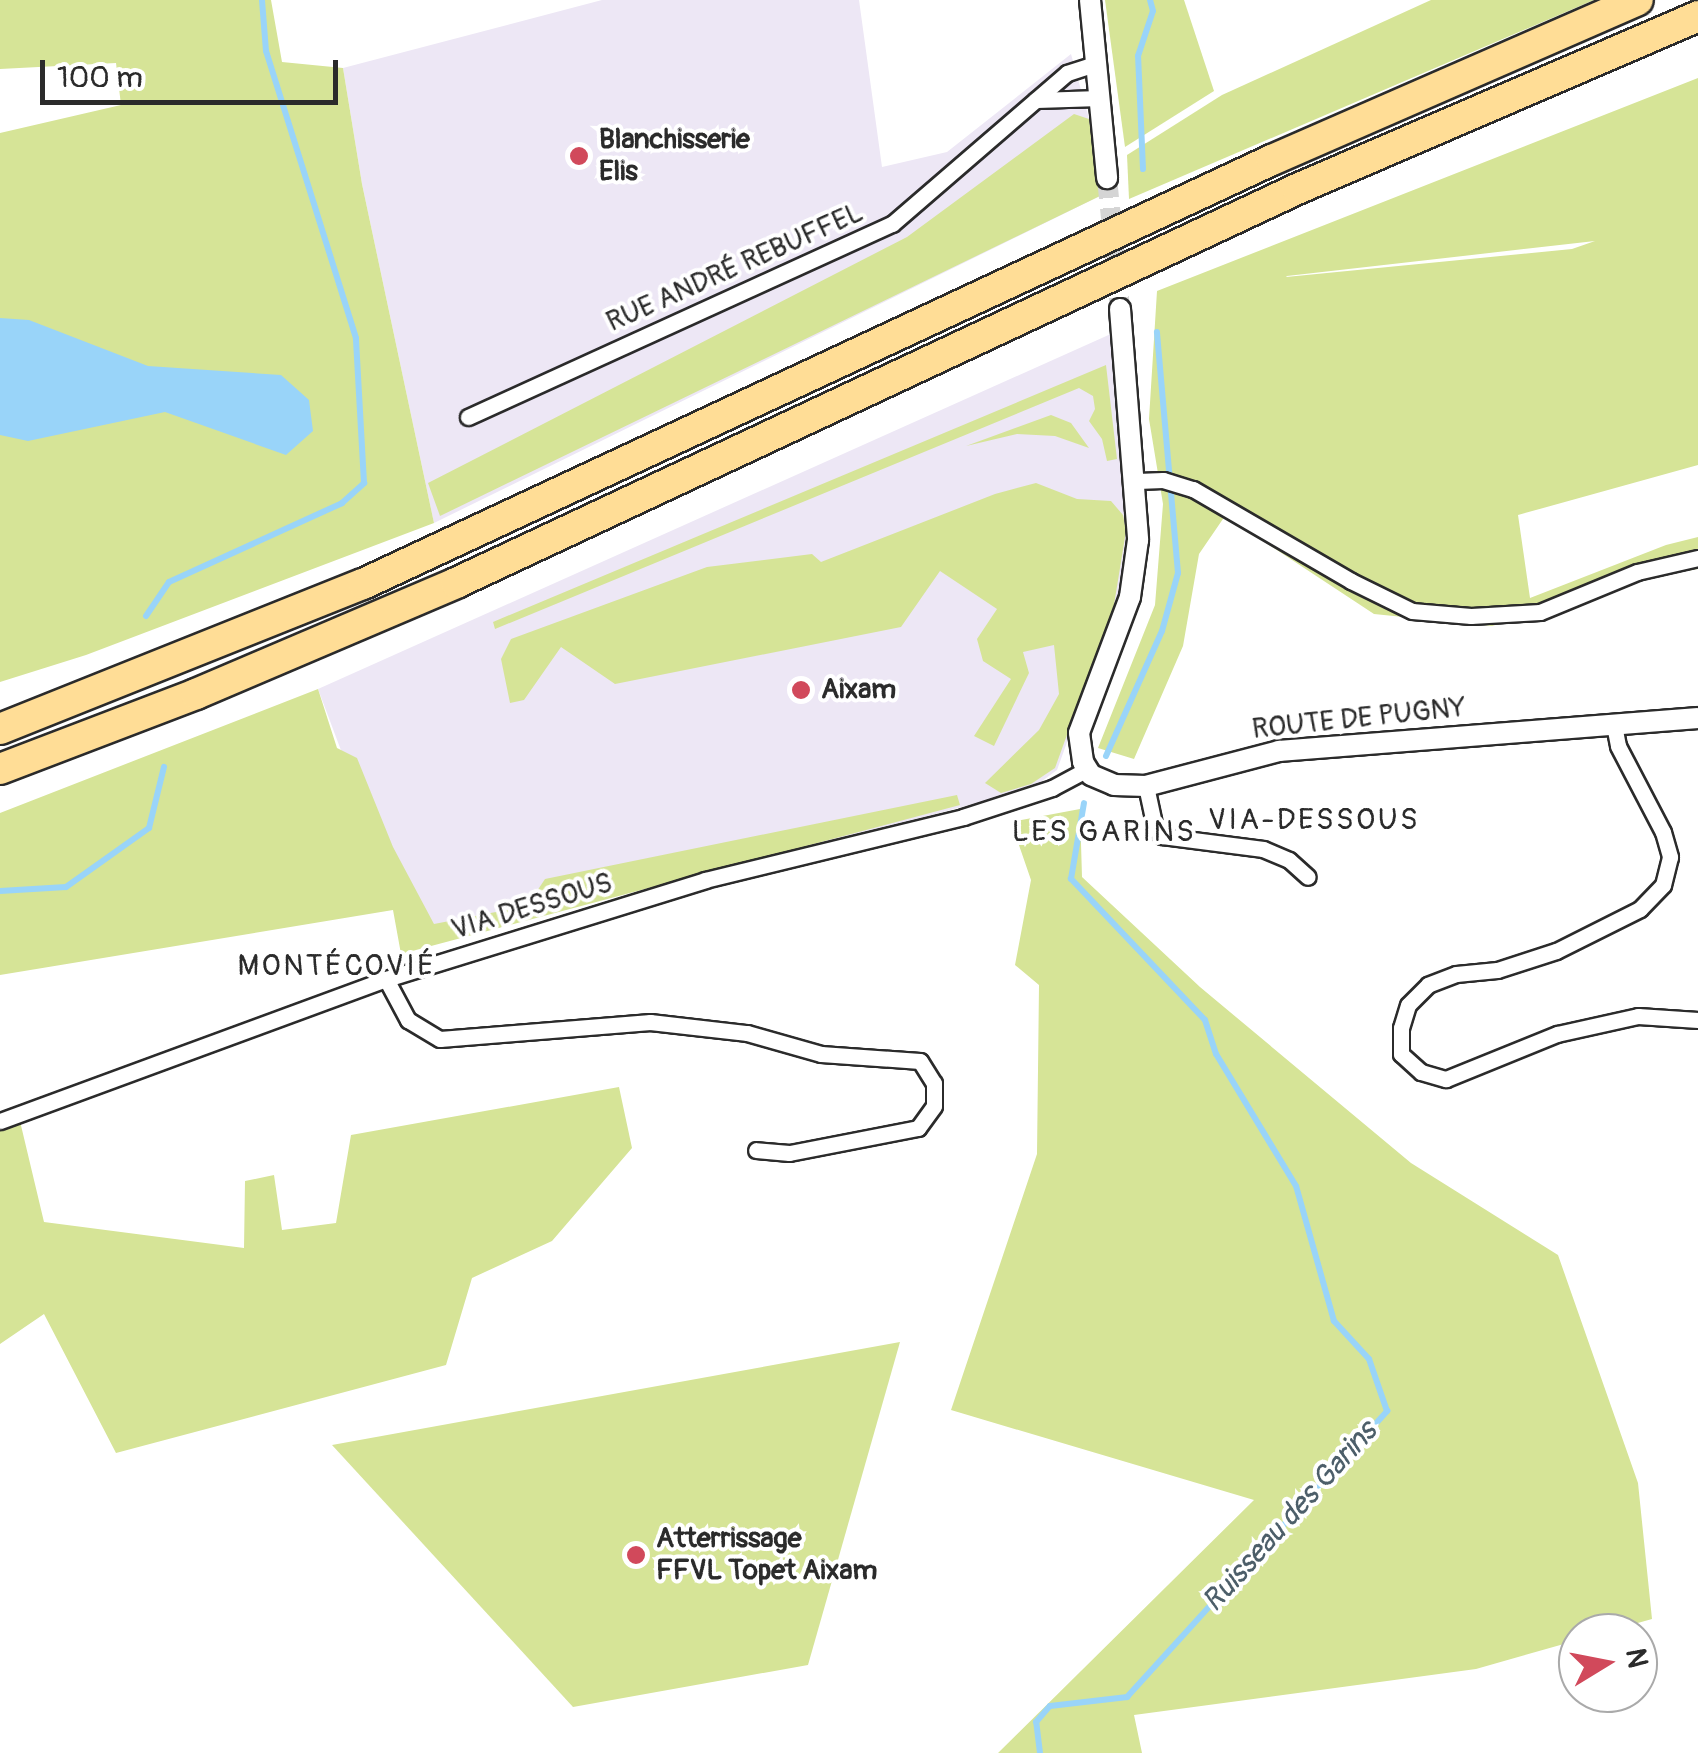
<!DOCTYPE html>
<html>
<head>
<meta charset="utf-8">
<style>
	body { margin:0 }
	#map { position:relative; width:1698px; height:1753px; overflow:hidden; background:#fff; font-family:Pangolin,sans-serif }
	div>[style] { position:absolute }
	.built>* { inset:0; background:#ede7f5 }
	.green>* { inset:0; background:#d6e497 }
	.water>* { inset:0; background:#99d4f9 }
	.stream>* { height:6px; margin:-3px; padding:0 3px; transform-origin:3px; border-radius:3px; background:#99d4f9 }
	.tertiary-tunnel>* { height:20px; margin-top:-10px; transform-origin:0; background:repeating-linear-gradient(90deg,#d5d5d5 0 20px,transparent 0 30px) }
	.roads { filter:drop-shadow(2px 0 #2b2b2b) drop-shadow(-2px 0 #2b2b2b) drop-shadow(0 2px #2b2b2b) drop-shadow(0 -2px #2b2b2b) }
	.minor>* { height:15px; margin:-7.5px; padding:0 7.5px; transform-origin:7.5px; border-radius:7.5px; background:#fff }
	.tertiary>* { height:20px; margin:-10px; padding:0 10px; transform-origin:10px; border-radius:10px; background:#fff }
	.motorway>* { height:30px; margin:-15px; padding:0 15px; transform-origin:15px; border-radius:15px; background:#ffdd96 }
	.dots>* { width:28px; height:28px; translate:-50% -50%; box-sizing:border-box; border:5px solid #fff; border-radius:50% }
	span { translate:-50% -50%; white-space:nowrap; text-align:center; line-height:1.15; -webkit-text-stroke:8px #fff; paint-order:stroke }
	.poi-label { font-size:28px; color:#2b2b2b; font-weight:700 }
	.left { translate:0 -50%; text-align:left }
	.street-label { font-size:28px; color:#2b2b2b }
	.neighbourhood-label { font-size:30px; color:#2b2b2b; letter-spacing:2.5px }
	.water-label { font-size:30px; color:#4c5e69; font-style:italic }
	.north { position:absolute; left:1558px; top:1613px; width:100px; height:100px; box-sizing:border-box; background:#fff; border:2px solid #aaa; border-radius:50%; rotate:80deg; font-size:28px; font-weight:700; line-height:40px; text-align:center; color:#2b2b2b }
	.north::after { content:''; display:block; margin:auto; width:35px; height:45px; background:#d1495b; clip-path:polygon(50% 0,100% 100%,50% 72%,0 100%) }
	.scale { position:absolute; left:40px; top:60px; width:298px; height:45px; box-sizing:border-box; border:5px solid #2b2b2b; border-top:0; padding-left:12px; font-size:30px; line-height:35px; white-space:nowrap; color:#2b2b2b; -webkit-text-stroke:8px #fff; paint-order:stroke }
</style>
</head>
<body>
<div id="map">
	<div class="built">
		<i style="clip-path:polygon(602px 0,859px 0,882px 167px,947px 152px,1071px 54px,1095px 140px,1100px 196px,434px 523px,362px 184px,343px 68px)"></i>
		<i style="clip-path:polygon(1113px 333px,1127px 533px,1116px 606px,1057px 770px,1034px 787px,866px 833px,411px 937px,318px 689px)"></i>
	</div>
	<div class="green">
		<i style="clip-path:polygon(0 0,271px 0,282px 62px,343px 68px,362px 184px,434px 523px,86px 655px,0 682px,0 133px,121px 105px,116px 63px,0 69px)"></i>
		<i style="clip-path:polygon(1105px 0,1184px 0,1214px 91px,1125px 147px)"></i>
		<i style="clip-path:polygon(1431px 0,1594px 0,1129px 199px,1127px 155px,1222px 95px)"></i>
		<i style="clip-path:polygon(evenodd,1698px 78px,1698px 465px,1518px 515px,1530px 598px,1666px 545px,1698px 537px,1698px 569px,1651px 577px,1492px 626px,1374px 614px,1225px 516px,1199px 554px,1183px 646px,1134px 759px,1098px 748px,1155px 605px,1163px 504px,1149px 419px,1157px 291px,1698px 78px,1595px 241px,1572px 249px,1286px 277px,1287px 276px,1595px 241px)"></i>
		<i style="clip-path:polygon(1074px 114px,1089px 119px,1100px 196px,440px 516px,428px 483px,907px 237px)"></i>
		<i style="clip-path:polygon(1106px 365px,1117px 459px,1107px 461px,1102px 439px,1089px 421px,1095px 409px,1093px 396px,1079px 388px,495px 629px,493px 622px)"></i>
		<i style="clip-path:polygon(1051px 415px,1071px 423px,1089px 448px,1055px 436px,1017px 434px,966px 446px)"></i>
		<i style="clip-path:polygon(1036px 483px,1077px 499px,1111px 501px,1123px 515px,1126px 531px,1114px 605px,1055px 768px,1031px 784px,1001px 793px,985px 783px,1039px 730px,1059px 694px,1054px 645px,1023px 652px,1029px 673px,994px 746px,974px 736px,1011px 679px,983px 661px,977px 639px,997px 609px,940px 571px,901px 627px,615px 684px,561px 647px,524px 700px,510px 703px,501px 659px,511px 639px,707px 567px,812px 554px,821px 562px,995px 494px)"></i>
		<i style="clip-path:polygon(318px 689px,337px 748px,357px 758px,393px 847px,434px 924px,527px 906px,545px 879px,957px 795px,960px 805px,401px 954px,393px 910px,0 975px,0 813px)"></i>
		<i style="clip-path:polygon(1080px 809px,1082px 877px,1200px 987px,1411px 1163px,1558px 1255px,1638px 1483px,1652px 1619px,1602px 1633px,1578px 1633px,1578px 1640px,1476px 1669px,1134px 1715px,1142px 1753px,998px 1753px,1254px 1500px,951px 1410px,1037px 1154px,1039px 985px,1015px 965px,1031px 880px,1011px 822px)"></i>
		<i style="clip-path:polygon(619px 1087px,632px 1148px,552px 1241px,472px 1278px,446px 1365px,116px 1453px,44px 1314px,0 1344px,0 1121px,19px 1117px,44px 1222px,244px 1248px,245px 1181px,274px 1175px,282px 1230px,336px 1223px,351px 1135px)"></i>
		<i style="clip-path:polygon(900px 1342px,808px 1665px,573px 1707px,332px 1445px)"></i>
	</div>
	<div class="water">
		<i style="clip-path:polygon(0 318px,29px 320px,148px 366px,281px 375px,309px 400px,313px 431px,286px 455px,165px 412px,28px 441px,0 435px)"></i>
	</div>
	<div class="stream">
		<i style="left:1143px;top:169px;width:113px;rotate:-92.5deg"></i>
		<i style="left:1138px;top:56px;width:47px;rotate:-71.6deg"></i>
		<i style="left:1153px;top:11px;width:11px;rotate:-105deg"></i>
		<i style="left:146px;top:616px;width:41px;rotate:-55.9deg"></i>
		<i style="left:169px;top:582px;width:190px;rotate:-24.5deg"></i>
		<i style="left:342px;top:503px;width:30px;rotate:-42deg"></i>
		<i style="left:364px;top:483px;width:145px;rotate:-93.2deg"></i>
		<i style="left:356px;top:338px;width:301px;rotate:-107.4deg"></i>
		<i style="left:266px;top:51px;width:51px;rotate:-94.5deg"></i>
		<i style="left:1106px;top:756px;width:137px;rotate:-65.9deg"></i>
		<i style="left:1162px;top:631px;width:60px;rotate:-74.6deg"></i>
		<i style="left:1178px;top:573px;width:242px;rotate:-95deg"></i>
		<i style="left:0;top:891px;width:66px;rotate:-3.5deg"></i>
		<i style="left:66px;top:887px;width:102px;rotate:-35.4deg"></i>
		<i style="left:149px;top:828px;width:63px;rotate:-76.2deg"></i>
		<i style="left:1040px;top:1753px;width:31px;rotate:-97deg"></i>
		<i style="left:1036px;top:1722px;width:21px;rotate:-49deg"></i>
		<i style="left:1050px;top:1706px;width:78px;rotate:-6.7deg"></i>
		<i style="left:1127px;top:1697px;width:387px;rotate:-47.7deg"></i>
		<i style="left:1387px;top:1411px;width:55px;rotate:-109.1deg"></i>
		<i style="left:1369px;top:1359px;width:52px;rotate:-132.6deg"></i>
		<i style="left:1334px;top:1321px;width:140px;rotate:-105.7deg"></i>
		<i style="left:1296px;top:1186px;width:154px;rotate:-121.2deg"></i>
		<i style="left:1216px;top:1054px;width:36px;rotate:-108deg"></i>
		<i style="left:1205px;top:1020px;width:195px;rotate:-133.5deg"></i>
		<i style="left:1071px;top:879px;width:77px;rotate:-80.3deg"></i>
	</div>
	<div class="tertiary-tunnel">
		<i style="left:1107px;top:178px;width:132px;rotate:84.3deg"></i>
	</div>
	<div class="roads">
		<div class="minor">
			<i style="left:1036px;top:100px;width:64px;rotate:-1.8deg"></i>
			<i style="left:468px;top:417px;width:466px;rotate:-24.5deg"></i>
			<i style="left:892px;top:224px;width:231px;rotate:-40.8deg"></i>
			<i style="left:1067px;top:73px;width:32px;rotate:-18deg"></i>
			<i style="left:1137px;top:481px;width:26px;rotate:-2deg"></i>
			<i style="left:1163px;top:480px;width:31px;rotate:17deg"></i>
			<i style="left:1193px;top:489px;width:183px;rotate:30.2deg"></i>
			<i style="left:1351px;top:581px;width:68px;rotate:26.2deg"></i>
			<i style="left:1412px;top:611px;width:59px;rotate:4.8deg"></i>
			<i style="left:1471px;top:616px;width:69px;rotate:-3.3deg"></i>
			<i style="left:1540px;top:612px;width:105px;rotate:-22.4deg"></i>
			<i style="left:1637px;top:572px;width:63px;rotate:-12.9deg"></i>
			<i style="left:1614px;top:725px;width:21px;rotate:79deg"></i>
			<i style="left:1618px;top:746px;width:97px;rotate:62.4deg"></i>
			<i style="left:1663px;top:832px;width:26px;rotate:74deg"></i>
			<i style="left:1670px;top:857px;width:29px;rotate:104deg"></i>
			<i style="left:1663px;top:885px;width:33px;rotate:134deg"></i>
			<i style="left:1640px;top:909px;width:94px;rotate:153.4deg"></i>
			<i style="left:1556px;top:951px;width:62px;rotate:162.1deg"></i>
			<i style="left:1497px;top:970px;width:41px;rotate:174.4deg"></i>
			<i style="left:1456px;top:974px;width:30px;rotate:159deg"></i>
			<i style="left:1428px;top:985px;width:28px;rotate:135deg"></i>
			<i style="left:1408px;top:1005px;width:24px;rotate:107deg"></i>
			<i style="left:1401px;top:1028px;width:26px;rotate:90deg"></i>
			<i style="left:1401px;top:1054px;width:27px;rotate:42deg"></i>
			<i style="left:1421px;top:1072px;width:26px;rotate:16deg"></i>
			<i style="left:1446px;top:1079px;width:120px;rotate:-22.1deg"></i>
			<i style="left:1557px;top:1034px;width:83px;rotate:-12.5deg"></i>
			<i style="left:1638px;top:1016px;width:60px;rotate:3.8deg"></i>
			<i style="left:1146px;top:786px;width:43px;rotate:77.9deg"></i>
			<i style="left:1155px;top:828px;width:11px;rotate:49deg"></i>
			<i style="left:1162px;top:836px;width:102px;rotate:7.3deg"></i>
			<i style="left:1263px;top:849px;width:28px;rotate:23deg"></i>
			<i style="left:1289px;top:860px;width:25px;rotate:42deg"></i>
			<i style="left:386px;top:979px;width:47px;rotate:61.8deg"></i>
			<i style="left:408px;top:1020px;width:37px;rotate:31deg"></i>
			<i style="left:440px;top:1039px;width:211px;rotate:-4.6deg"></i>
			<i style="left:650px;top:1022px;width:98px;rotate:6.5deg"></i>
			<i style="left:747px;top:1033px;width:77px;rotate:15.8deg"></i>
			<i style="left:821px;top:1054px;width:99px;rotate:4deg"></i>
			<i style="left:920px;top:1061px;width:26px;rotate:58deg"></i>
			<i style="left:934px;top:1083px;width:23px;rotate:90deg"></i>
			<i style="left:934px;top:1106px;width:27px;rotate:126deg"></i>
			<i style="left:918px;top:1128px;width:131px;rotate:169deg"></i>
			<i style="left:789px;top:1153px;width:33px;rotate:-175deg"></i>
			<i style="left:0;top:1121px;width:411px;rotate:-20.2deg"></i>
			<i style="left:386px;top:979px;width:334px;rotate:-17.2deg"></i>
			<i style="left:705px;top:880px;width:266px;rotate:-13.7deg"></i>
			<i style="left:963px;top:817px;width:94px;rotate:-18deg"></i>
			<i style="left:1052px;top:788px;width:40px;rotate:-28deg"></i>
		</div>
		<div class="tertiary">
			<i style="left:1090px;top:0;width:179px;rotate:84.5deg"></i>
			<i style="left:1120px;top:309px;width:232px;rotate:85.5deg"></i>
			<i style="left:1138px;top:540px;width:58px;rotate:98deg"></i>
			<i style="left:1130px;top:597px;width:145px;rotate:110.6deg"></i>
			<i style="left:1079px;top:733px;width:29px;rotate:82deg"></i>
			<i style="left:1083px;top:762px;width:15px;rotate:58deg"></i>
			<i style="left:1091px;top:775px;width:25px;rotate:23deg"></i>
			<i style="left:1114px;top:785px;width:32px;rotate:2deg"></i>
			<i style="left:1146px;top:786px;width:138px;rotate:-14.7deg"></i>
			<i style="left:1279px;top:751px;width:420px;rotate:-4.5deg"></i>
		</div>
		<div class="motorway">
			<i style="left:0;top:729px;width:391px;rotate:-21.8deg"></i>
			<i style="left:363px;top:584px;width:1003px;rotate:-25.01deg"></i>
			<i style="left:1272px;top:160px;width:399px;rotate:-23.6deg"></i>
			<i style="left:0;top:769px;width:210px;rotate:-20.9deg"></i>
			<i style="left:196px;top:694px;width:283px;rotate:-23.1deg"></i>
			<i style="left:456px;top:583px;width:929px;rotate:-25.1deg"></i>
			<i style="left:1297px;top:189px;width:437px;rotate:-23.3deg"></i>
		</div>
	</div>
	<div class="dots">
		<i style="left:579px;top:156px;background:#d1495b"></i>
		<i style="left:801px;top:690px;background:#d1495b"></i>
		<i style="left:636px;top:1555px;background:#d1495b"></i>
	</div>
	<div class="poi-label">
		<span class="left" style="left:599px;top:156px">Blanchisserie<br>Elis</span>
		<span class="left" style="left:821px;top:690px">Aixam</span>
		<span class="left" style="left:656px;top:1555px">Atterrissage<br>FFVL Topet Aixam</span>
	</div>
	<div class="street-label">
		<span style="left:735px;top:268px;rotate:-24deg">RUE ANDRÉ REBUFFEL</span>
		<span style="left:1359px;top:719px;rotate:-6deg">ROUTE DE PUGNY</span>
		<span style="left:532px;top:907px;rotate:-17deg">VIA DESSOUS</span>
	</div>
	<div class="neighbourhood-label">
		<span style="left:1314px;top:820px">VIA-DESSOUS</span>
		<span style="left:1104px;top:832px">LES GARINS</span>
		<span style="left:337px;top:966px">MONTÉCOVIÉ</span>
	</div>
	<div class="water-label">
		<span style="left:1290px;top:1517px;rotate:-48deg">Ruisseau des Garins</span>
	</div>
	<div class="north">N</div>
	<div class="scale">100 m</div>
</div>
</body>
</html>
